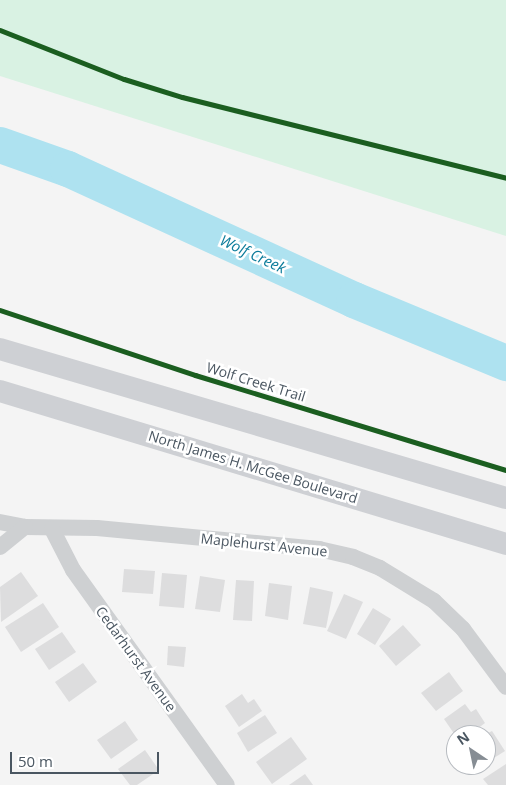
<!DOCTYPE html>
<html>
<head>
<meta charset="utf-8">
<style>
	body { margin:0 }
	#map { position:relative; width:506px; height:785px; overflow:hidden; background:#f4f4f4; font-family:"Open Sans",sans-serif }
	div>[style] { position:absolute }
	.green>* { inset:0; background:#d9f2e3 }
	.river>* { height:36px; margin:-18px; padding:0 18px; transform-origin:18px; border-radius:18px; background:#aee2f0 }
	.building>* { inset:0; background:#ddddde }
	.street>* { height:16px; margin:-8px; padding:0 8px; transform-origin:8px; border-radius:8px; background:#ced0d2 }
	.secondary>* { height:22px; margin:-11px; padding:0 11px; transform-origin:11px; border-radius:11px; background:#ced0d4 }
	.cycleway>* { height:5px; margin:-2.5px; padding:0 2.5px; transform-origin:2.5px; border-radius:2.5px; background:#1b5e20 }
	span { translate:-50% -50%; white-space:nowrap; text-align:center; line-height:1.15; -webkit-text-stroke:5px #fff; paint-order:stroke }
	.street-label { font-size:14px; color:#4a5661 }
	.water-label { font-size:15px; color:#0c7c9b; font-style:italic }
	.north { position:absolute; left:446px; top:725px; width:50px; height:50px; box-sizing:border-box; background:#fff; border:1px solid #b7bbc0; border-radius:50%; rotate:326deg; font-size:14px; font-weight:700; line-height:20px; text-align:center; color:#4a5661 }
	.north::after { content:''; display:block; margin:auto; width:18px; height:22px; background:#868d94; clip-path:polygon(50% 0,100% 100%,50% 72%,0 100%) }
	.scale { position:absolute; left:10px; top:752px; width:149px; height:22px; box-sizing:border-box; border:2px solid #4a5661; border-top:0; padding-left:6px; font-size:15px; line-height:18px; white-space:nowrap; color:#4a5661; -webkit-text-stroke:4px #fff; paint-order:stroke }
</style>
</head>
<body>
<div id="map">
	<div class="green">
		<i style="clip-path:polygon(0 0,506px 0,506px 236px,0 76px)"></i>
	</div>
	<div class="river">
		<i style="left:0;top:145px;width:72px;rotate:19.4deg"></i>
		<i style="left:68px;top:169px;width:315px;rotate:24.6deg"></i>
		<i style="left:354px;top:300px;width:165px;rotate:22.5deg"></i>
	</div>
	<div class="building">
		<i style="clip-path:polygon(124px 569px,155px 571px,153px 594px,122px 592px)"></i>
		<i style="clip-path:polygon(21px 572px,38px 596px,1px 622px,0 587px)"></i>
		<i style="clip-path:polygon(162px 573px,187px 575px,184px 608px,159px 606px)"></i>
		<i style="clip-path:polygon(200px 576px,225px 580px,220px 612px,195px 609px)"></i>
		<i style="clip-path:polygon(236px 580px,254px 581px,252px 621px,233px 620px)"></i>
		<i style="clip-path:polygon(269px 583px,292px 586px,288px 620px,265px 616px)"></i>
		<i style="clip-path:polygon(310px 587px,333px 592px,326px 628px,303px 624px)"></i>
		<i style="clip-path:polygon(344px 594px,363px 602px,346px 639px,327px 631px)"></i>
		<i style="clip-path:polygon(43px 603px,59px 627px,21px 652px,5px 627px)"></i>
		<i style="clip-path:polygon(373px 608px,391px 619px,375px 645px,357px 634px)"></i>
		<i style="clip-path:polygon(403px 625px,421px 645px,396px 666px,379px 646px)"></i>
		<i style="clip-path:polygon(62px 632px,76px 652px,49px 670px,35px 649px)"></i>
		<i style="clip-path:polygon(168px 646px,186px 647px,184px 667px,167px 665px)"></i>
		<i style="clip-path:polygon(83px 663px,97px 682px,69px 702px,55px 682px)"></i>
		<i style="clip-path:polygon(449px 672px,463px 691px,436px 711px,421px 693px)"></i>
		<i style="clip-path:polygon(242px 694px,248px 703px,254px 699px,262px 711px,239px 727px,225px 706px)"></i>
		<i style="clip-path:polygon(465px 704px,471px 712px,476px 709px,485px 723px,469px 735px,455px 735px,444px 719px)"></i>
		<i style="clip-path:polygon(265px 715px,277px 733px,248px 752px,237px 733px)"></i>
		<i style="clip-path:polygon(125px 721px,138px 740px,111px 759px,97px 740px)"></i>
		<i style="clip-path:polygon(492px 731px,505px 751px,486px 763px,486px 734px)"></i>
		<i style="clip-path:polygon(291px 737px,307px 759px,272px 784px,256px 762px)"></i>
		<i style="clip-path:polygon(145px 750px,159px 770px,137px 785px,130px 785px,118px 769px)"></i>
		<i style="clip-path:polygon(506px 764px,506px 785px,488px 785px,483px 779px)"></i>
		<i style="clip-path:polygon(305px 774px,313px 785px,289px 785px)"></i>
	</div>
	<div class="street">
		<i style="left:0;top:522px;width:25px;rotate:11deg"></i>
		<i style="left:25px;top:527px;width:72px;rotate:0.8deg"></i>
		<i style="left:97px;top:528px;width:223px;rotate:5.4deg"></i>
		<i style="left:319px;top:549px;width:35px;rotate:13deg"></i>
		<i style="left:353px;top:557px;width:29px;rotate:22deg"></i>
		<i style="left:380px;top:568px;width:63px;rotate:31.4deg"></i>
		<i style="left:434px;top:601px;width:40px;rotate:44deg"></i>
		<i style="left:463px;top:629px;width:72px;rotate:53.4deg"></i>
		<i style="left:52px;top:529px;width:46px;rotate:62.9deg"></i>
		<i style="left:73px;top:570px;width:264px;rotate:54.4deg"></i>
		<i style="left:0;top:547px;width:32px;rotate:-39deg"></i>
	</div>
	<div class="secondary">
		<i style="left:0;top:349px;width:527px;rotate:16.41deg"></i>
		<i style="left:0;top:391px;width:529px;rotate:16.82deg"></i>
	</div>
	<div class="cycleway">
		<i style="left:0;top:30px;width:133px;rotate:21.6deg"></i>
		<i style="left:124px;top:79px;width:61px;rotate:17.2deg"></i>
		<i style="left:182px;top:97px;width:334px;rotate:14deg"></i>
		<i style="left:0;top:310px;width:206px;rotate:18.4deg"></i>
		<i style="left:195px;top:375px;width:325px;rotate:17deg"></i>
	</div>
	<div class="street-label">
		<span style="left:256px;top:382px;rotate:17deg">Wolf Creek Trail</span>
		<span style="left:253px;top:467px;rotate:17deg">North James H. McGee Boulevard</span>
		<span style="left:264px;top:545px;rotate:6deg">Maplehurst Avenue</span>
		<span style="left:136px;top:659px;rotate:54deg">Cedarhurst Avenue</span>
	</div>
	<div class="water-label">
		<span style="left:253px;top:254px;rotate:25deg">Wolf Creek</span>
	</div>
	<div class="north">N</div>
	<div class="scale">50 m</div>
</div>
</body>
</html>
